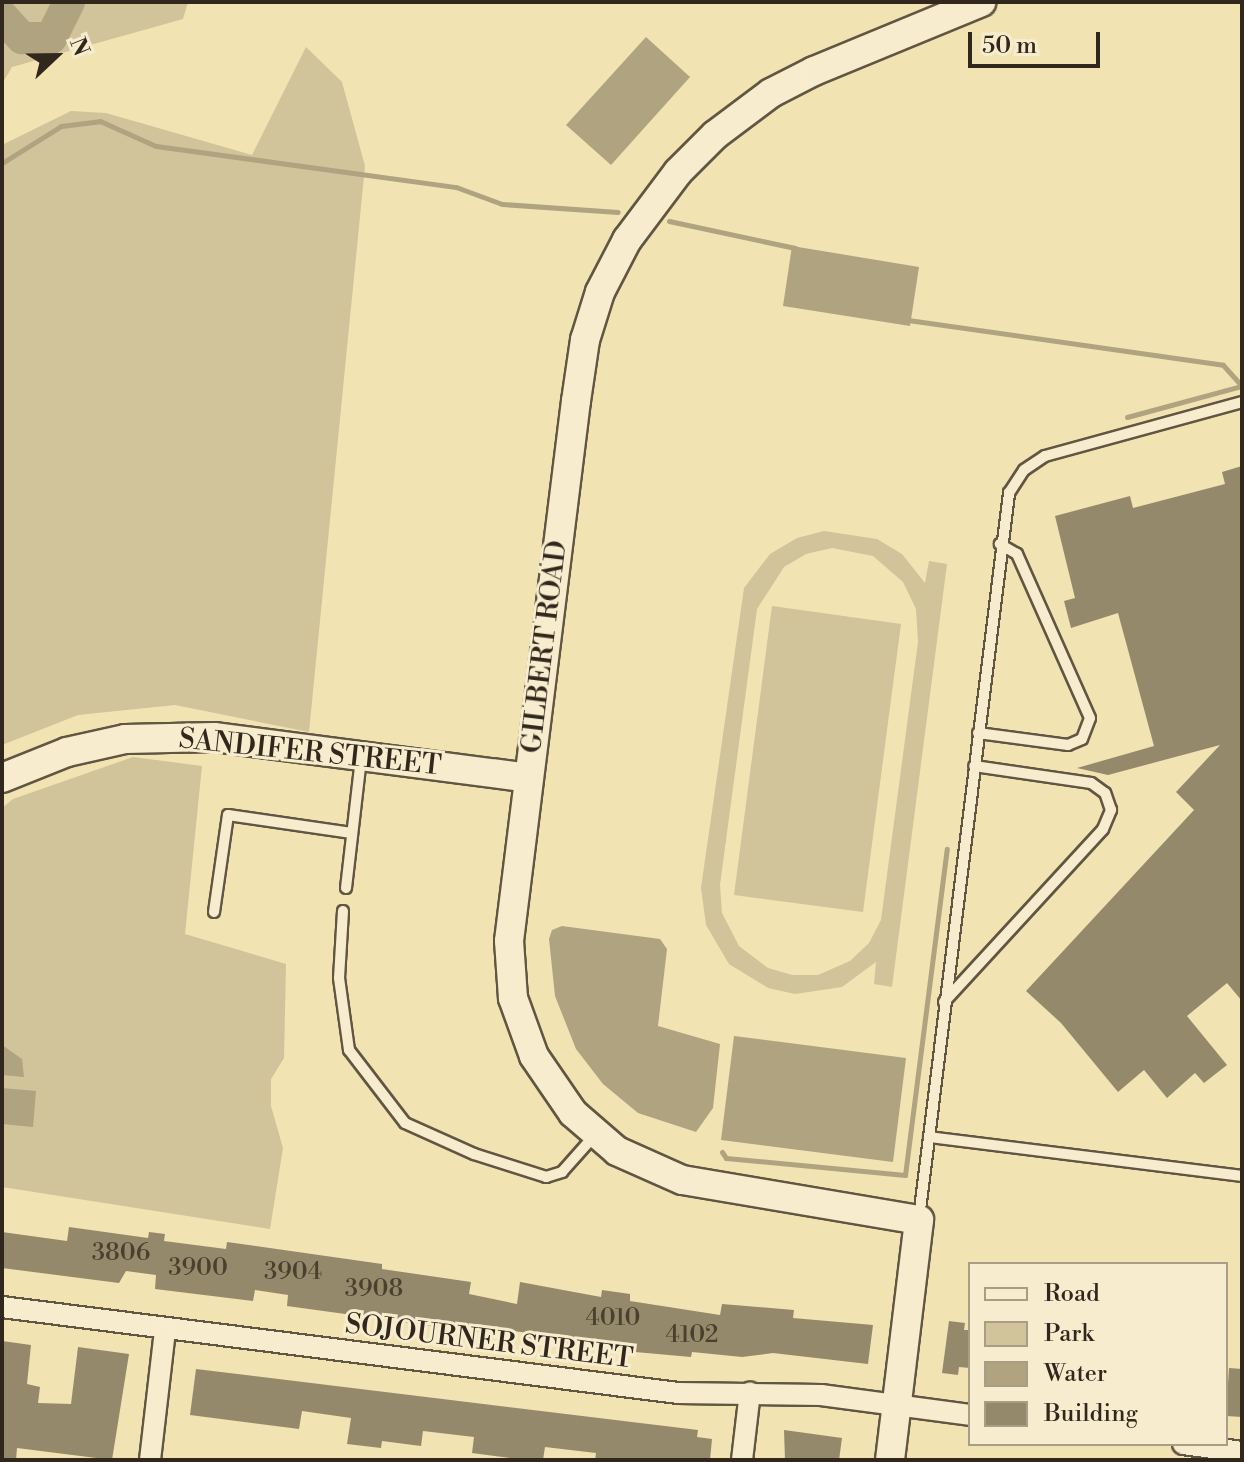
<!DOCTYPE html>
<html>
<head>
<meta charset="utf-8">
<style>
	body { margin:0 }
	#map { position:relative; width:1244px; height:1462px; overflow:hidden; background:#f2e3b3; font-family:"Libre Bodoni",serif }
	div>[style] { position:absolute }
	.green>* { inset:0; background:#d1c39a }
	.water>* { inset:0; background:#b0a380 }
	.stream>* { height:5px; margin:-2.5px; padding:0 2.5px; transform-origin:2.5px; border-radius:2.5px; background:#b0a380 }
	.river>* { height:32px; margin:-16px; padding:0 16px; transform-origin:16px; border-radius:16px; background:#b0a380 }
	.building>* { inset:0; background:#95896b }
	.roads { filter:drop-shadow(2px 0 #615642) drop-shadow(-2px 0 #615642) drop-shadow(0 2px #615642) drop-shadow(0 -2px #615642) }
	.lane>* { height:10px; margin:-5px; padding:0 5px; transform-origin:5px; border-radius:5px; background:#f7edce }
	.street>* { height:20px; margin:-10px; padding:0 10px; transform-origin:10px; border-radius:10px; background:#f7edce }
	.secondary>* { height:28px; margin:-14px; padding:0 14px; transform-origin:14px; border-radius:14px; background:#f7edce }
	span { translate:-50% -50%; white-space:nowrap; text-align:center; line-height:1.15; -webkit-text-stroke:6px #f7edce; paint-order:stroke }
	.number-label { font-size:24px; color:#4a4030 }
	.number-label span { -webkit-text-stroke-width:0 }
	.street-label { font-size:28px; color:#31271d }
	.frame { position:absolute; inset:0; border:4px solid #31271d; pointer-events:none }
	.legend { position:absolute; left:968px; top:1262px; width:260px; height:184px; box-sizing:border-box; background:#f7edce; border:2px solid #a89e87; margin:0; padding:10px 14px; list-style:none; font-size:24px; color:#31271d }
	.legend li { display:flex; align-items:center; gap:16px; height:40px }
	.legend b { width:40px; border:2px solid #a89e87 }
	.north { position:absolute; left:16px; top:16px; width:80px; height:80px; -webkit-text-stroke:6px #f7edce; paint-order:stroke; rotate:68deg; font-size:22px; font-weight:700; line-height:32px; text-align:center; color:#31271d }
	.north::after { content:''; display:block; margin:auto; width:28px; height:36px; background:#31271d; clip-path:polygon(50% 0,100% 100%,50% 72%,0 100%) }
	.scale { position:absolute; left:968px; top:32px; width:132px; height:36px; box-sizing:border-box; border:4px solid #31271d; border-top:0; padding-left:10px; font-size:24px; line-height:28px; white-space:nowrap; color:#31271d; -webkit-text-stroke:6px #f7edce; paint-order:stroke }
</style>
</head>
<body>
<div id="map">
	<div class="green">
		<i style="clip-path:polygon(2px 2px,188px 2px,183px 19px,12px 67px,2px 84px)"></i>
		<i style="clip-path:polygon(306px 47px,342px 82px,365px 166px,309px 732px,175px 705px,78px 715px,2px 745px,2px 145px,71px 111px,106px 113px,252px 155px)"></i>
		<i style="clip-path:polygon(evenodd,824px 531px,877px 539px,902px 554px,925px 583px,929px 561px,947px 564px,892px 987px,874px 984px,876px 962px,842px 987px,795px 994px,768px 988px,729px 964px,706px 925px,701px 888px,744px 588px,770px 554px,797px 538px,824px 531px,832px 548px,873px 556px,903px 582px,916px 609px,918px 642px,881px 920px,869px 943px,850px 961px,818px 975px,792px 975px,768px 968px,739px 946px,722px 913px,720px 885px,757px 609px,784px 567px,806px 554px,832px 548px)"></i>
		<i style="clip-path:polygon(772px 606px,901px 624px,863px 912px,734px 895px)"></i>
		<i style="clip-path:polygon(133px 757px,202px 766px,185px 934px,286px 964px,284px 1058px,271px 1079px,271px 1106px,283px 1148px,270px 1229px,2px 1187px,2px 808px,13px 799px)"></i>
	</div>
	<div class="water">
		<i style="clip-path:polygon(646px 37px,690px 77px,611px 165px,566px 125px)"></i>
		<i style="clip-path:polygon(792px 246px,919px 267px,910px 326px,783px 306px)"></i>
		<i style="clip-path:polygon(562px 926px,660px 939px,667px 949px,658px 1026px,720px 1044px,713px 1108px,696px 1132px,638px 1113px,603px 1084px,576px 1049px,555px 996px,549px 939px,552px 930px)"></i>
		<i style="clip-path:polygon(734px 1036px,906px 1058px,893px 1162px,721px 1140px)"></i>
		<i style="clip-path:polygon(2px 1045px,22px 1059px,24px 1077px,2px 1075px)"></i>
		<i style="clip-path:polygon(2px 1088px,36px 1091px,33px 1127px,2px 1124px)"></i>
	</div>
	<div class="stream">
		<i style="left:2px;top:163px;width:70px;rotate:-32.1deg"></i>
		<i style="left:61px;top:126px;width:39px;rotate:-7deg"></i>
		<i style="left:100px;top:121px;width:61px;rotate:24.1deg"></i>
		<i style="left:156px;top:146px;width:303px;rotate:7.8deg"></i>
		<i style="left:456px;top:187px;width:49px;rotate:20.3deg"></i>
		<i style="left:502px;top:204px;width:116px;rotate:3.9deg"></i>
		<i style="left:669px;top:221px;width:129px;rotate:12.1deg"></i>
		<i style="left:908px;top:320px;width:318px;rotate:8.1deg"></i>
		<i style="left:1223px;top:365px;width:28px;rotate:48deg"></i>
		<i style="left:1127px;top:417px;width:118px;rotate:-15.2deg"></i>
		<i style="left:722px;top:1152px;width:7px;rotate:56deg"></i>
		<i style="left:726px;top:1158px;width:180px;rotate:5.4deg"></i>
		<i style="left:905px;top:1175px;width:329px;rotate:-82.7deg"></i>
	</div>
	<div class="river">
		<i style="left:2px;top:16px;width:30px;rotate:48deg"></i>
		<i style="left:22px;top:38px;width:29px"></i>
		<i style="left:51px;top:38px;width:40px;rotate:-63.4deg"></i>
	</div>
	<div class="building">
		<i style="clip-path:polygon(1242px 466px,1242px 1001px,1227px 983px,1187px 1016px,1227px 1065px,1204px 1083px,1195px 1073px,1167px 1098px,1144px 1070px,1118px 1092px,1061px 1023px,1026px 991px,1194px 810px,1176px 792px,1220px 745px,1108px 775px,1077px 768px,1154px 746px,1118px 613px,1071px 628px,1064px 601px,1075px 598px,1055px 516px,1130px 496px,1133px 508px,1225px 484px,1222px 472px)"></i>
		<i style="clip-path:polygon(69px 1227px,148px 1238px,149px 1232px,165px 1234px,164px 1241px,226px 1249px,227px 1242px,382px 1264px,382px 1269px,471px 1282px,469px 1294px,517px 1304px,520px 1282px,601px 1297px,602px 1290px,630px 1294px,630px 1301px,720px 1315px,722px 1304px,794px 1310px,793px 1318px,873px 1325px,868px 1364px,773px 1353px,742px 1357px,692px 1352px,691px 1357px,624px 1351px,527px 1338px,528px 1333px,492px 1328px,491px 1334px,287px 1306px,288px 1295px,255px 1290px,253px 1301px,155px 1289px,156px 1275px,126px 1271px,119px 1283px,2px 1268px,2px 1232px,67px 1241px)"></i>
		<i style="clip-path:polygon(949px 1321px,965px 1323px,964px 1330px,970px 1330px,970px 1368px,959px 1367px,958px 1375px,942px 1373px)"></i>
		<i style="clip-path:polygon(2px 1341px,31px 1345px,27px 1384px,40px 1387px,38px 1403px,71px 1404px,78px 1347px,129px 1354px,112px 1460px,17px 1448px,16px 1460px,2px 1460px)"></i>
		<i style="clip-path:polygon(1229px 1368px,1242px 1369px,1242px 1417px,1226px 1416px)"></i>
		<i style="clip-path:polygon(196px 1369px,698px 1430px,697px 1437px,712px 1439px,710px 1460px,595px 1460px,596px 1453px,545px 1447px,543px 1460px,524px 1460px,472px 1453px,474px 1437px,423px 1431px,421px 1446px,382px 1441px,381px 1448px,347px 1444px,351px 1418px,302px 1411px,299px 1429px,190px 1415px)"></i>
		<i style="clip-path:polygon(784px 1430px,842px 1438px,839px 1460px,785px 1460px)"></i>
	</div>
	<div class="roads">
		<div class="lane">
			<i style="left:978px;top:733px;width:91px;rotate:7.6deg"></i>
			<i style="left:1068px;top:745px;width:15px;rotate:-23deg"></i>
			<i style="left:1082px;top:739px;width:22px;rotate:-69deg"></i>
			<i style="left:1090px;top:718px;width:180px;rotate:-114deg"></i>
			<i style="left:1017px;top:554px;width:20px;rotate:-150deg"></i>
			<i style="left:346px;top:888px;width:131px;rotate:-83.4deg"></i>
			<i style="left:343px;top:911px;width:67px;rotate:93.4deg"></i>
			<i style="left:339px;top:978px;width:73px;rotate:82.1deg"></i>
			<i style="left:349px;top:1050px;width:92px;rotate:52.5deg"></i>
			<i style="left:405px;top:1123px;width:76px;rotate:24.2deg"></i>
			<i style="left:474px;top:1154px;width:76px;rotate:17.7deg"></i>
			<i style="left:546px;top:1177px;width:17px;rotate:-17deg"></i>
			<i style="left:562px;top:1172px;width:50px;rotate:-48.3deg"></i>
			<i style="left:214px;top:912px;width:98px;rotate:-81.8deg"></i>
			<i style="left:228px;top:815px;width:125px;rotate:8.3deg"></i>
			<i style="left:944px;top:1002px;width:235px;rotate:-47.4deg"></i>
			<i style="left:1103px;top:829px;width:21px;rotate:-67deg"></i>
			<i style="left:1111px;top:810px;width:18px;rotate:-109deg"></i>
			<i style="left:1105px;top:793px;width:17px;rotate:-144deg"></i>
			<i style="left:1091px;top:783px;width:118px;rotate:-171.7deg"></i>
			<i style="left:929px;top:1137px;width:315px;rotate:7.1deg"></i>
			<i style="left:919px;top:1218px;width:731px;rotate:-82.92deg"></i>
			<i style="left:1009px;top:493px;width:27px;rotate:-57deg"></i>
			<i style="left:1024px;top:470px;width:25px;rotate:-34deg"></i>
			<i style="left:1045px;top:456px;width:204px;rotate:-15.3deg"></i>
		</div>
		<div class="street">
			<i style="left:2px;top:1307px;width:681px;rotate:7.25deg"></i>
			<i style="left:678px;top:1393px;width:143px;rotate:0.8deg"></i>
			<i style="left:821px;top:1395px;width:150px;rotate:7.6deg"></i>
			<i style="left:1183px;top:1444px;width:60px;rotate:7.7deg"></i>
			<i style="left:150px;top:1460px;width:131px;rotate:-83.4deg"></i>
			<i style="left:742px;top:1460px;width:68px;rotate:-83.3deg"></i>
		</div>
		<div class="secondary">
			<i style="left:2px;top:778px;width:70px;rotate:-21.8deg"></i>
			<i style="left:67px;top:752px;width:59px;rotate:-12.6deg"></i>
			<i style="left:125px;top:739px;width:89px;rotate:-1.3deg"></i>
			<i style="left:214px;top:737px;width:317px;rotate:7.4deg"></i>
			<i style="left:890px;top:1460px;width:242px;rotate:-83.1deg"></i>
			<i style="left:919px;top:1220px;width:240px;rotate:-170.4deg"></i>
			<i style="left:682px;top:1180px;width:71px;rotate:-156deg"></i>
			<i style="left:617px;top:1151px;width:58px;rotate:-139.2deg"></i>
			<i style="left:573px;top:1113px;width:69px;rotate:-124.4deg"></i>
			<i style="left:534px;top:1056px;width:62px;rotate:-109.9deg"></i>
			<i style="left:513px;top:998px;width:57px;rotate:-94deg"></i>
			<i style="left:509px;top:941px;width:544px;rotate:-82.93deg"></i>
			<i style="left:576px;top:401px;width:62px;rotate:-81.6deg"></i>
			<i style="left:585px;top:340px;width:50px;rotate:-72.6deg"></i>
			<i style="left:600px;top:292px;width:59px;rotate:-62.6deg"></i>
			<i style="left:627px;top:240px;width:85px;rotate:-53.1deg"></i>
			<i style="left:678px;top:172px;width:52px;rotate:-45deg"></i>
			<i style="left:715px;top:135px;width:70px;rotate:-36.9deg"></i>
			<i style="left:771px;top:93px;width:48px;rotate:-27.1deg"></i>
			<i style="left:814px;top:71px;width:181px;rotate:-22.4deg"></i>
		</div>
	</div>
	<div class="number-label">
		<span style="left:121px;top:1254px">3806</span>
		<span style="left:198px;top:1269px">3900</span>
		<span style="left:293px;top:1273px">3904</span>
		<span style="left:374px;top:1290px">3908</span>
		<span style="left:613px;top:1319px">4010</span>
		<span style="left:692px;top:1336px">4102</span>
	</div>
	<div class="street-label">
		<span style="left:545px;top:647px;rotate:-83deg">GILBERT ROAD</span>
		<span style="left:310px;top:753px;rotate:6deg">SANDIFER STREET</span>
		<span style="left:489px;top:1342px;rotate:7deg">SOJOURNER STREET</span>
	</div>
	<div class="frame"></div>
	<ul class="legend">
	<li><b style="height:10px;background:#f7edce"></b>Road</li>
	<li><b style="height:22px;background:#d1c39a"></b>Park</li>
	<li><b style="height:22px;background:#b0a380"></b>Water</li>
	<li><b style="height:22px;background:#95896b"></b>Building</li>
	</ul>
	<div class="north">N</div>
	<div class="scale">50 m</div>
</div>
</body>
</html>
